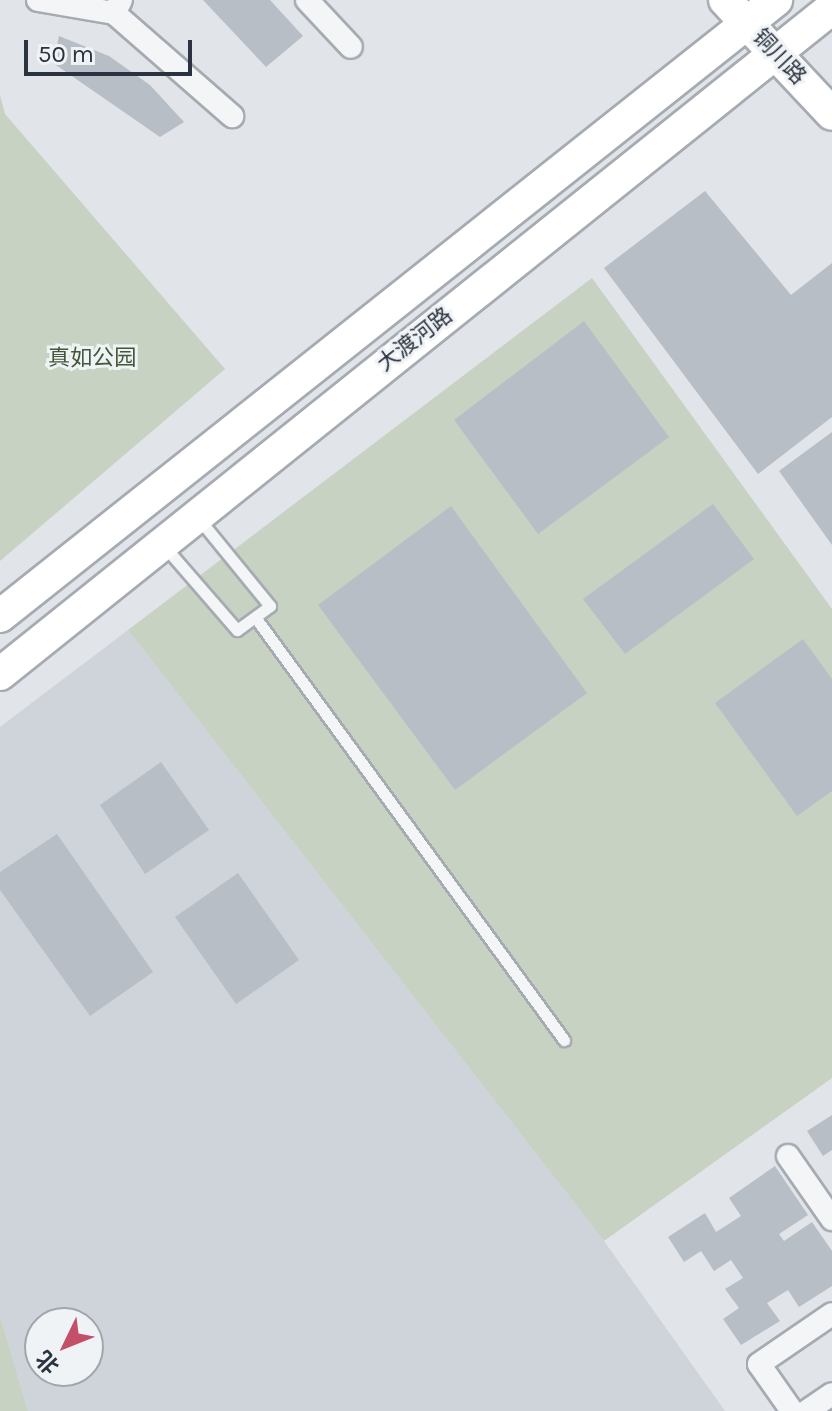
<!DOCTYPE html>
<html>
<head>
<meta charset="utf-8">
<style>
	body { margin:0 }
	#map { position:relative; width:832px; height:1411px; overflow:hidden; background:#e1e4e8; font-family:Karla,"Noto Sans SC",sans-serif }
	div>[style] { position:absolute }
	.built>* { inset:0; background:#cfd3da }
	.green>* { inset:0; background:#c7d2c2 }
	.building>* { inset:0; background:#b8bec5 }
	.roads { filter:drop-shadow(2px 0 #a6abb2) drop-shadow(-2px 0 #a6abb2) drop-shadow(0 2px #a6abb2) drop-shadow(0 -2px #a6abb2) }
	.service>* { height:11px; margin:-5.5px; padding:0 5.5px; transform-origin:5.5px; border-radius:5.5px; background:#f3f5f7 }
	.minor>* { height:22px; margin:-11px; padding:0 11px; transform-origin:11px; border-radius:11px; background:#f3f5f7 }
	.secondary>* { height:32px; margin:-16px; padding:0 16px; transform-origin:16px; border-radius:16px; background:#fff }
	span { translate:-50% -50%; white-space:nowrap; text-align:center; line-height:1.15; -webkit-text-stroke:6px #f0f3f6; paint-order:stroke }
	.street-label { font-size:22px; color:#2a333f }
	.park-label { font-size:22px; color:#415939 }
	.north { position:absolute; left:24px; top:1307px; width:80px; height:80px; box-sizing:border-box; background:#f0f3f6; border:2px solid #a1a6ad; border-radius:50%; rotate:227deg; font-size:22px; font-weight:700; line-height:32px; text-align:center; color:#2a333f }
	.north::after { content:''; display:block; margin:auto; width:28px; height:36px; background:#c44f68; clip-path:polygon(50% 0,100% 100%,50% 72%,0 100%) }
	.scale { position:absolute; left:24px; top:40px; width:168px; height:36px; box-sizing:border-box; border:4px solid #2a333f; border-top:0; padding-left:10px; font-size:24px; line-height:28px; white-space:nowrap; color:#2a333f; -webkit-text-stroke:6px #f0f3f6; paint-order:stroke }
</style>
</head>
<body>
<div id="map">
	<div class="built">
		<i style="clip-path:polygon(evenodd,128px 630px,604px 1241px,725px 1411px,28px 1411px,0 1316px,0 727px,128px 630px,40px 1323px,88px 1323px,88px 1371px,40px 1371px,40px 1323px)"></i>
	</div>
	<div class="green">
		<i style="clip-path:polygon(0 95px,5px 114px,225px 369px,0 561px)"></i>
		<i style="clip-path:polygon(592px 278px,832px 609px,832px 1078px,604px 1241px,128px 630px)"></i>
		<i style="clip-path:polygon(0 1316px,28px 1411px,0 1411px)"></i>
	</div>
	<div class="building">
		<i style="clip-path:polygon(203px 0,270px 0,303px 36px,266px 67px)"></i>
		<i style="clip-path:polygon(59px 36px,109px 56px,150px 85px,184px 122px,160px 137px,53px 63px)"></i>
		<i style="clip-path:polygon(705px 191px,791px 295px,832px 263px,832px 417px,758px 474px,604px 268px)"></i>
		<i style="clip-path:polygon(584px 321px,669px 437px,538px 534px,454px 420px)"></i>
		<i style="clip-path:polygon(832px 432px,832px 545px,779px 471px)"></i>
		<i style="clip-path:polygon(713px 504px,754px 559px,625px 654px,583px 599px)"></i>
		<i style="clip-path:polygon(451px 506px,587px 693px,455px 790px,318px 605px)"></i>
		<i style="clip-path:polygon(803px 639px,832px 679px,832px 791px,797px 816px,715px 703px)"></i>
		<i style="clip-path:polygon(161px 762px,209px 830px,145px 874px,100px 805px)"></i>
		<i style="clip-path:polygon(57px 834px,153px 972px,90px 1016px,0 890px,0 872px)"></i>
		<i style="clip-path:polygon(238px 873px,299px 960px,236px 1004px,175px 917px)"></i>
		<i style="clip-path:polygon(832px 1115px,832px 1150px,823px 1156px,807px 1131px)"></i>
		<i style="clip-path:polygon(775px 1166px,808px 1215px,779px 1234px,784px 1241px,812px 1222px,832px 1251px,832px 1286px,799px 1307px,788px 1290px,767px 1303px,780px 1321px,741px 1345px,723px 1319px,739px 1308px,725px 1289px,743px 1278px,731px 1260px,714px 1271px,701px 1251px,684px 1262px,668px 1237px,705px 1213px,716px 1232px,741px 1216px,729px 1198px)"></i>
	</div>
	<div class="roads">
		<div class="service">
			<i style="left:165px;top:547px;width:110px;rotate:49.1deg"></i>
			<i style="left:237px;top:630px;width:41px;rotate:-36deg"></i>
			<i style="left:270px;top:606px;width:112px;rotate:-129.2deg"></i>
			<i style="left:255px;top:617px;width:524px;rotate:53.85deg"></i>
		</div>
		<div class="minor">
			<i style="left:38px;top:0;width:77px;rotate:9.7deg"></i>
			<i style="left:121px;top:0;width:15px;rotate:118deg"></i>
			<i style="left:114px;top:13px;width:157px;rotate:41.1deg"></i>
			<i style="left:307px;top:0;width:64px;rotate:46.9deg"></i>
			<i style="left:788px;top:1156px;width:77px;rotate:55.1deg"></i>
			<i style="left:792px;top:1411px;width:57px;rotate:-125.1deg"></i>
			<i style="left:759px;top:1364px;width:88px;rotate:-34.4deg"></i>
			<i style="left:807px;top:1411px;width:30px;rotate:-34deg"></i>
		</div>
		<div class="secondary">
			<i style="left:725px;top:0;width:156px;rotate:46.8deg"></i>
			<i style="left:0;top:616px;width:991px;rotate:-38.44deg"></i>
			<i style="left:0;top:674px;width:1066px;rotate:-38.68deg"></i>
		</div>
	</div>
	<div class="street-label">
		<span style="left:779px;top:57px;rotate:47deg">铜川路</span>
		<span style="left:415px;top:340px;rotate:-38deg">大渡河路</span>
	</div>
	<div class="park-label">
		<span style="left:92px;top:359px">真如公园</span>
	</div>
	<div class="north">北</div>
	<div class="scale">50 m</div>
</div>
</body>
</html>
